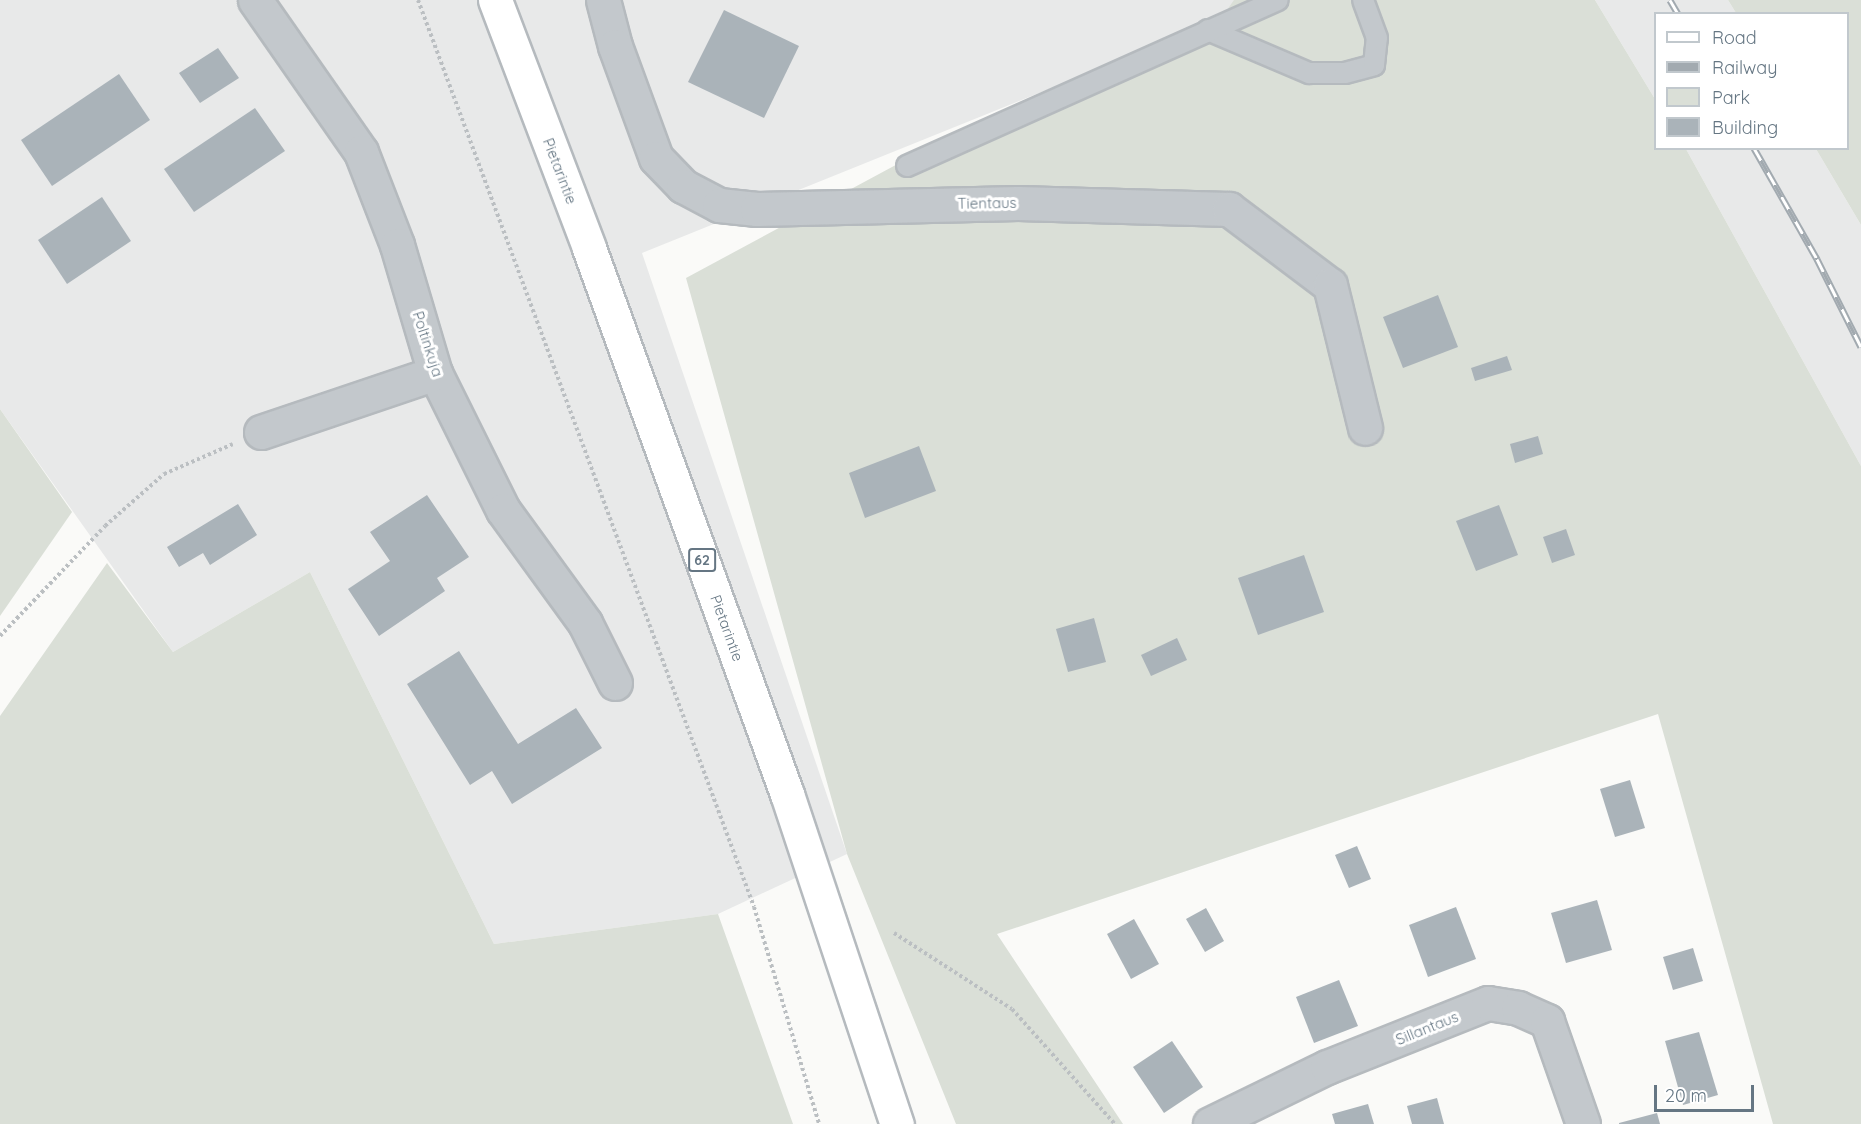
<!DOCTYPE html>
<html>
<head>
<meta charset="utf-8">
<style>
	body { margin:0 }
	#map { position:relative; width:1861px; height:1124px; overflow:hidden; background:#fafaf8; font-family:Quicksand,sans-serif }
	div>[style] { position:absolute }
	.built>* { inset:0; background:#e8e9e9 }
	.green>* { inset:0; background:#dadfd7 }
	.building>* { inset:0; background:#aab3b9 }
	.path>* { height:4px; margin-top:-2px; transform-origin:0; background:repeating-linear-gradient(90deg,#bbbfc2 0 3px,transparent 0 6px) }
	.roads { filter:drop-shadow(2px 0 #b5babe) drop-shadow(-2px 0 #b5babe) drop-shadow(0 2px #b5babe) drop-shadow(0 -2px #b5babe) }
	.lane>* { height:20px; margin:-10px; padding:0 10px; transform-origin:10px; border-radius:10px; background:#c3c8cc }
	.street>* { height:33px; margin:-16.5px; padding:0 16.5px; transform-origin:16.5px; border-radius:16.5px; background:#c3c8cc }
	.primary>* { height:33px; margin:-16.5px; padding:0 16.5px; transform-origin:16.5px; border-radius:16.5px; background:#fff }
	.rail>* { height:7px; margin-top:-3.5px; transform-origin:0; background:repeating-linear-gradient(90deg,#fff 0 14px,#a2aab0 0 28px); box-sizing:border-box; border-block:2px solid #a2aab0 }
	span { translate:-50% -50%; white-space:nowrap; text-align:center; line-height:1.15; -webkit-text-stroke:6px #fff; paint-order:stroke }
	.shield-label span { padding:2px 4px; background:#fff; border:2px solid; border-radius:4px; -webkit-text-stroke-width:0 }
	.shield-label { font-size:14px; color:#657683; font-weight:700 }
	.street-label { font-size:15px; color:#657683 }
	.legend { position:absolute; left:1654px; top:12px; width:195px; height:138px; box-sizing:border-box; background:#fff; border:2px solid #c1c8cd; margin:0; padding:8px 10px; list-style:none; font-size:18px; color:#657683 }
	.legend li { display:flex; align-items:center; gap:12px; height:30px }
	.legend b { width:30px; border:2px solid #c1c8cd }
	.scale { position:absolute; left:1654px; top:1085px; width:100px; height:27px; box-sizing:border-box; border:3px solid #657683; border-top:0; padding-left:8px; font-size:18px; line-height:21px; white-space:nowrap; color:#657683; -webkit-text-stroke:4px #fff; paint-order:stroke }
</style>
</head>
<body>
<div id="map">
	<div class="built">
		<i style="clip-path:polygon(0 0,1270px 0,642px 253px,847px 854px,718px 914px,494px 944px,310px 572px,173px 652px,0 409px)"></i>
		<i style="clip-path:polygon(1595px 0,1728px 0,1736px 13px,1656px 14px,1655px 99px)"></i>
		<i style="clip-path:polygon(1686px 149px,1816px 149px,1861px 225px,1861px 466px)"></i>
	</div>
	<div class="green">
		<i style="clip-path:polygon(1234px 0,1595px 0,1655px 99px,1656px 148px,1686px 149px,1861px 466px,1861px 1124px,1773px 1124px,1658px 714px,997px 934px,1123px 1124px,956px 1124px,847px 854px,686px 278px,918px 153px,1203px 44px)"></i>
		<i style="clip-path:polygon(1728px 0,1861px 0,1861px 225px,1816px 149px,1848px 148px,1848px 14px,1736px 13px)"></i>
		<i style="clip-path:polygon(0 409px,72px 512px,0 616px)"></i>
		<i style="clip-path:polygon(107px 563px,173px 652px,310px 572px,494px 944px,718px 914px,793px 1124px,0 1124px,0 716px)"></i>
	</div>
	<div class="building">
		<i style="clip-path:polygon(724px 10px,799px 46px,764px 118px,688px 82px)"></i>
		<i style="clip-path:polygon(218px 48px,239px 78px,200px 103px,179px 73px)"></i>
		<i style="clip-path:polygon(119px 74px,150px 120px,52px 186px,21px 140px)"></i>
		<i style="clip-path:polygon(255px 108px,285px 151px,194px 212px,164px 169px)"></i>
		<i style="clip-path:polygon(102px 197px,131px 241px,67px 284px,38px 240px)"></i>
		<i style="clip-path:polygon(1438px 295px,1458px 347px,1403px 368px,1383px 317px)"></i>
		<i style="clip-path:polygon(1507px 356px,1512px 370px,1475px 381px,1471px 368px)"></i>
		<i style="clip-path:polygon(1538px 436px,1543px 454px,1515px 463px,1510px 444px)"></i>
		<i style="clip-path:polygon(919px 446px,936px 491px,865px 518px,849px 473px)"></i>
		<i style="clip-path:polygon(427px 495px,469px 557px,437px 578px,445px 591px,379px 636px,348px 589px,390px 561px,370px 532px)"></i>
		<i style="clip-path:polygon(238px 504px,257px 535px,210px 565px,203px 553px,179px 567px,167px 547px)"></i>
		<i style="clip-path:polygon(1499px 505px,1518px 555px,1476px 571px,1456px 521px)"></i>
		<i style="clip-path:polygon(1566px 529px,1575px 555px,1552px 563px,1543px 537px)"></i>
		<i style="clip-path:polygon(1304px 555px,1324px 612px,1258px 635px,1238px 578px)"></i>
		<i style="clip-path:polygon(1094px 618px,1106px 662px,1068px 672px,1056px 629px)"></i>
		<i style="clip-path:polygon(1177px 638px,1187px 660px,1151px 676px,1141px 655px)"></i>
		<i style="clip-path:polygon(459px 651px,518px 744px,576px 708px,602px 748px,512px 804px,492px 771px,470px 785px,407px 684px)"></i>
		<i style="clip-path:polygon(1630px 780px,1645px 828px,1615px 837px,1600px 789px)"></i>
		<i style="clip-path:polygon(1357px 846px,1371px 879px,1349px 888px,1335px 855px)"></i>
		<i style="clip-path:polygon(1597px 900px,1612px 950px,1566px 963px,1551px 913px)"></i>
		<i style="clip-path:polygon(1456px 907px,1476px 959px,1428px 977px,1409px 925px)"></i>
		<i style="clip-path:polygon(1206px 908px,1224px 941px,1205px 952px,1186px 919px)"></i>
		<i style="clip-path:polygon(1134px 919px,1159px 964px,1131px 979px,1107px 934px)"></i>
		<i style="clip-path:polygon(1693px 948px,1703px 981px,1673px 990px,1663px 957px)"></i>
		<i style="clip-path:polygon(1339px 980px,1358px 1026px,1314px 1043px,1296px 997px)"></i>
		<i style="clip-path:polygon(1699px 1032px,1718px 1095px,1683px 1105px,1665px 1041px)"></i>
		<i style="clip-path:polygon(1172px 1041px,1203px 1087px,1164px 1113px,1133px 1067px)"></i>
		<i style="clip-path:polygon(1437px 1098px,1444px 1124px,1412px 1124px,1407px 1106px)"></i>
		<i style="clip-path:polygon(1368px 1104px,1374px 1124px,1335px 1124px,1332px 1114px)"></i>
		<i style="clip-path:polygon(1657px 1113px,1660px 1124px,1619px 1124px,1619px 1123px)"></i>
	</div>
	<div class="path">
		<i style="left:418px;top:0;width:967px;rotate:69.67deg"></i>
		<i style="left:754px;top:907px;width:227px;rotate:73.3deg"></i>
		<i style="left:0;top:636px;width:152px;rotate:-46.3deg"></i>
		<i style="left:105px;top:526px;width:79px;rotate:-41.4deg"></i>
		<i style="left:164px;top:474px;width:75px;rotate:-23.5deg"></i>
		<i style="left:894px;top:933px;width:140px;rotate:32.8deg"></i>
		<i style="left:1012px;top:1009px;width:154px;rotate:48.2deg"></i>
	</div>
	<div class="roads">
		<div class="lane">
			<i style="left:1208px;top:30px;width:110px;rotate:23.1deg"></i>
			<i style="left:1309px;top:73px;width:36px"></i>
			<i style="left:1345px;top:73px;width:30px;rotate:-15deg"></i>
			<i style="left:1374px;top:65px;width:27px;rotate:-84deg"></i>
			<i style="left:1377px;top:38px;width:40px;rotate:-110.2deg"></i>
			<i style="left:907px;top:166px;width:406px;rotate:-24.1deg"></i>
		</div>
		<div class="street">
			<i style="left:255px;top:0;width:185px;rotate:55.1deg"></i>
			<i style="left:361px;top:152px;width:100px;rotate:68.8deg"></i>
			<i style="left:397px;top:245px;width:134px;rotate:73.5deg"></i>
			<i style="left:435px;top:373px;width:153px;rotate:63.6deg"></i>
			<i style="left:503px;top:510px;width:140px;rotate:54deg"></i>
			<i style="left:585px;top:623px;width:67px;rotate:63.4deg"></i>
			<i style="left:603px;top:0;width:48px;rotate:75.4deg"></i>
			<i style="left:615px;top:46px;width:119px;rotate:69.9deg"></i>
			<i style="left:656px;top:158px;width:39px;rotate:46deg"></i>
			<i style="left:683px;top:186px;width:41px;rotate:27.8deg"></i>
			<i style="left:719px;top:205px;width:38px;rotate:6deg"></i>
			<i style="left:757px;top:209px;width:261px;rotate:-1.3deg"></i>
			<i style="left:1018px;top:203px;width:211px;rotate:1.6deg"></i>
			<i style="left:1229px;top:209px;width:126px;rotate:37deg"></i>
			<i style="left:1330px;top:285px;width:147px;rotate:76.2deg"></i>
			<i style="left:261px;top:432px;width:184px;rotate:-18.7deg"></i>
			<i style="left:1210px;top:1124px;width:130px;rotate:-26deg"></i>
			<i style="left:1327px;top:1067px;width:173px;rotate:-21.7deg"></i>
			<i style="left:1488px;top:1003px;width:30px;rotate:9deg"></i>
			<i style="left:1518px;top:1008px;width:32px;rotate:24deg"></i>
			<i style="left:1547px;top:1021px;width:109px;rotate:70.7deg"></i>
		</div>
		<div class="primary">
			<i style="left:495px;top:0;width:265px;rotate:69.2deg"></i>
			<i style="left:589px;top:248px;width:581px;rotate:70.07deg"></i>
			<i style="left:787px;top:794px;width:348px;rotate:71.6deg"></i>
		</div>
	</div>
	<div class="rail">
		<i style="left:1670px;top:0;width:16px;rotate:60deg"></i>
		<i style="left:1754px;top:148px;width:128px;rotate:60.4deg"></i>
		<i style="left:1817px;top:259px;width:98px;rotate:63.4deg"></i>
	</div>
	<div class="shield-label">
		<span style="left:702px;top:560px">62</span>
	</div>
	<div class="street-label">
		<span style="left:560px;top:171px;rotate:69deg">Pietarintie</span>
		<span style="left:987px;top:203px;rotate:-1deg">Tientaus</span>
		<span style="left:428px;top:344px;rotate:72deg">Poltinkuja</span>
		<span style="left:727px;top:628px;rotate:70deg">Pietarintie</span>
		<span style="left:1427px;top:1028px;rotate:-22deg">Sillantaus</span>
	</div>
	<ul class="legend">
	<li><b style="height:8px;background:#fff"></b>Road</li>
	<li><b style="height:8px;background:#a2aab0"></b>Railway</li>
	<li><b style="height:16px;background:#dadfd7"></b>Park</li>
	<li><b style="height:16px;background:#aab3b9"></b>Building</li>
	</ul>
	<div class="scale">20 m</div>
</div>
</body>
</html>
